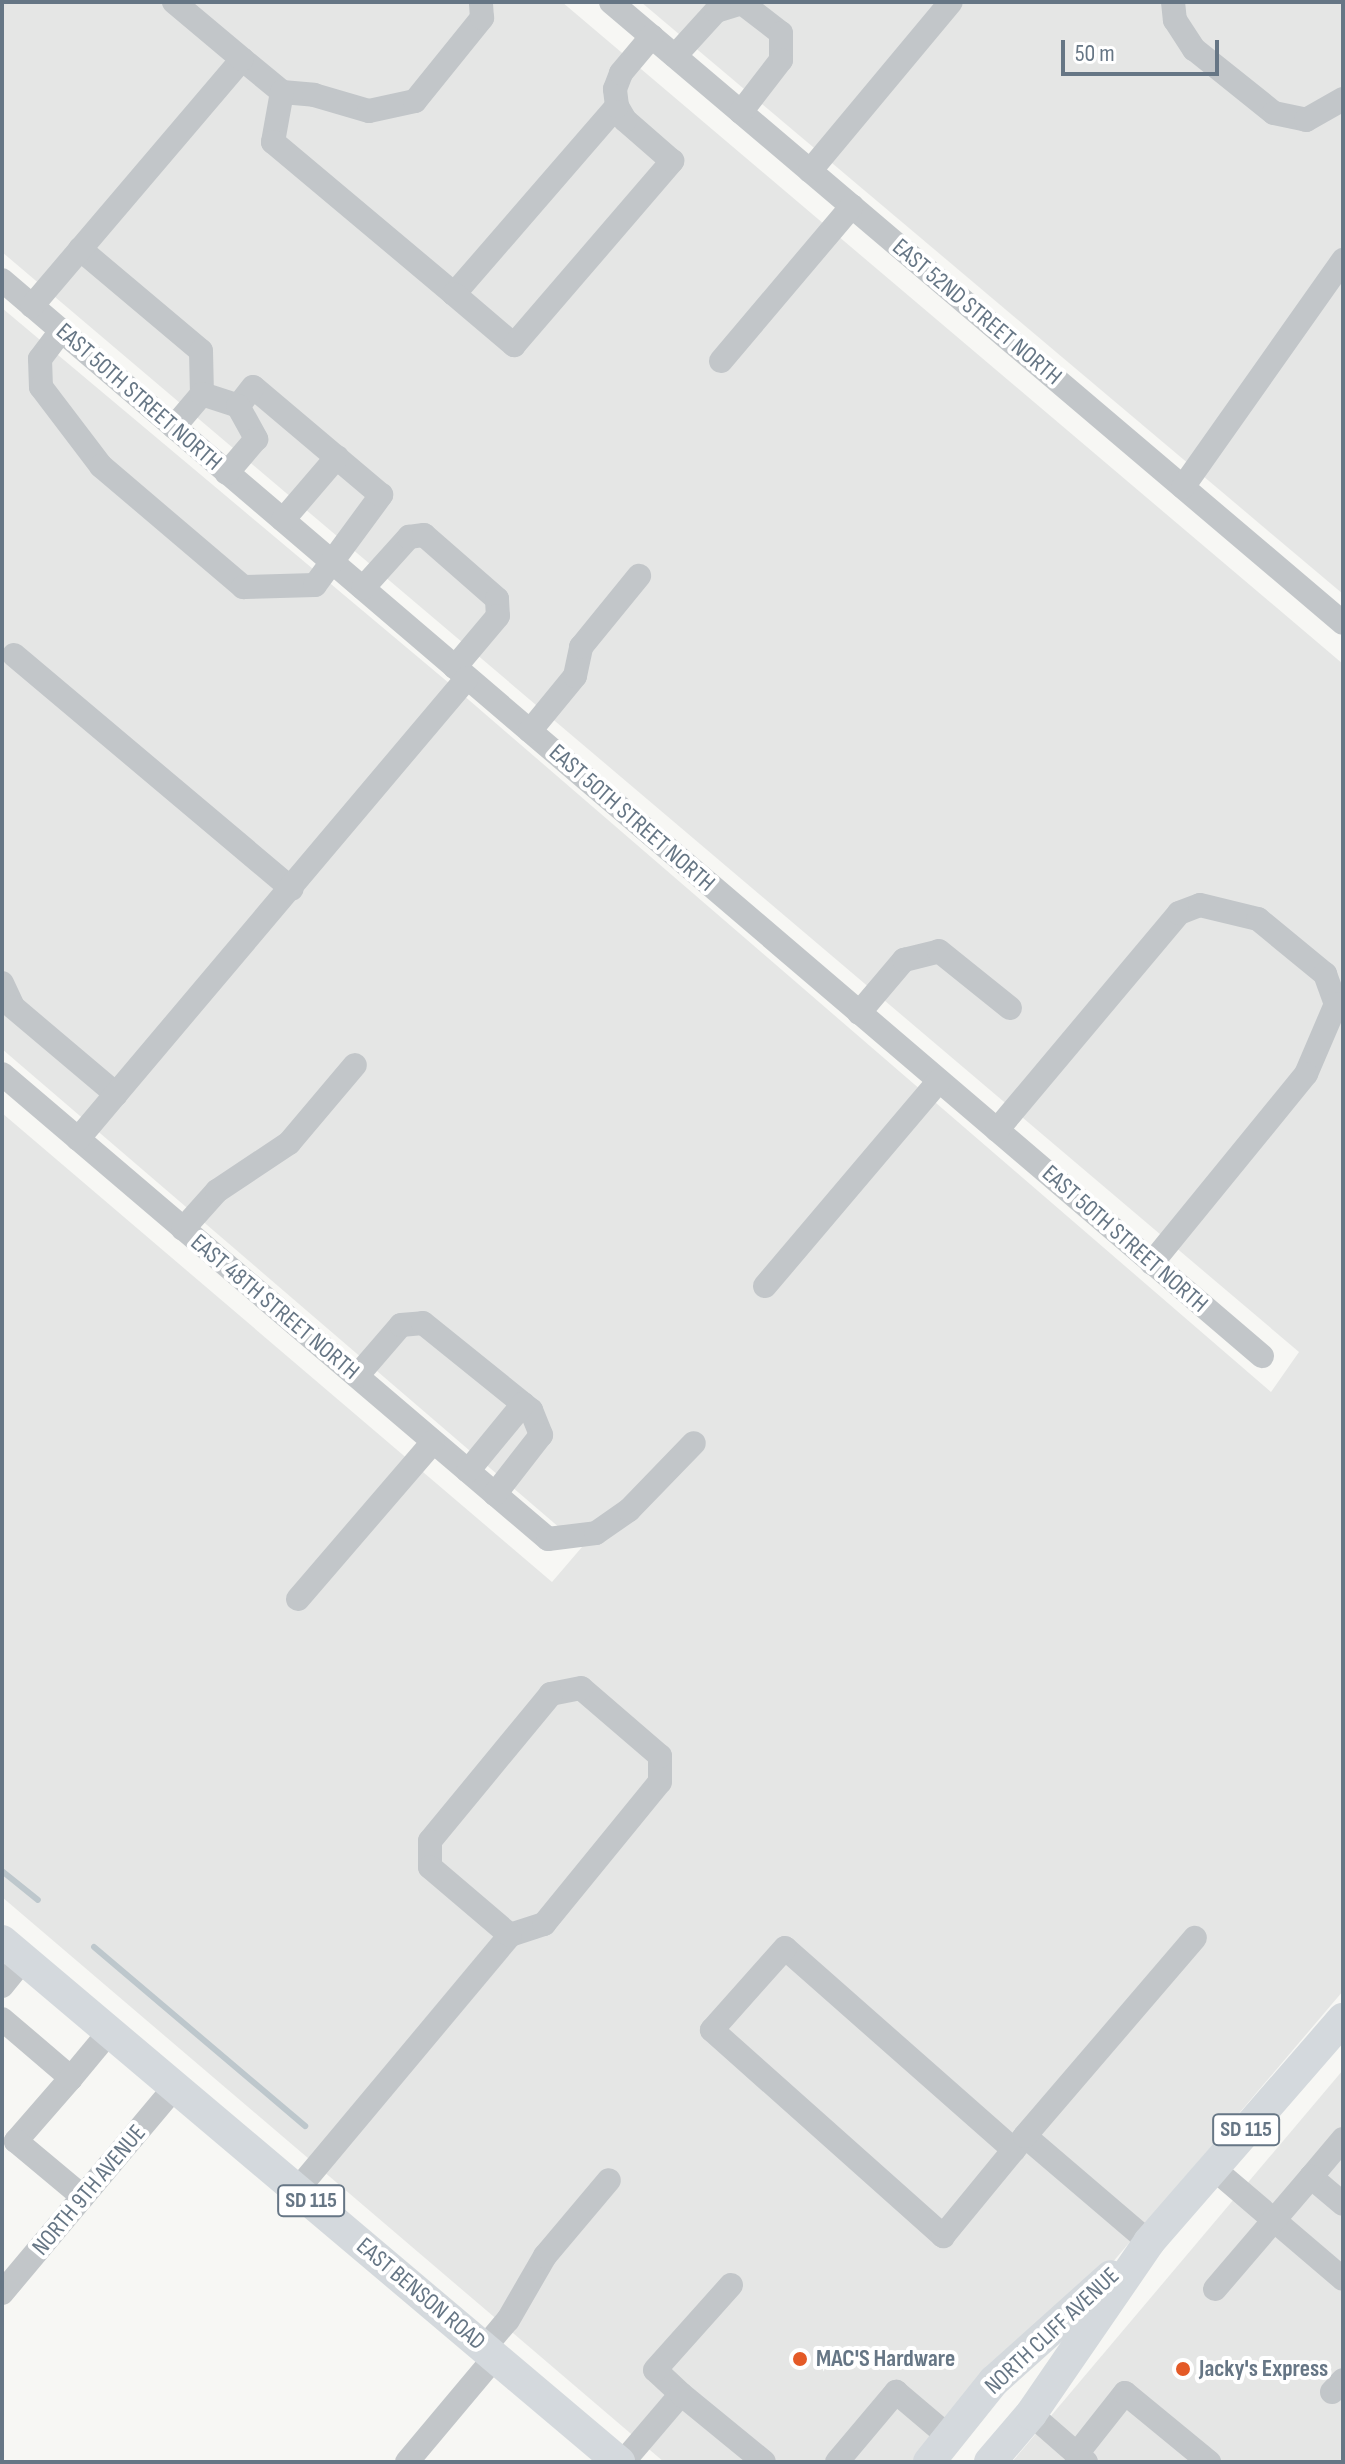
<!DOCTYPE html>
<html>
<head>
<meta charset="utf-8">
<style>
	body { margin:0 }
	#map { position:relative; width:1345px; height:2464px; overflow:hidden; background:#f7f7f4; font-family:"Sofia Sans Condensed",sans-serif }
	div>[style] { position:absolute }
	.built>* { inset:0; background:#e5e6e5 }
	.stream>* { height:6px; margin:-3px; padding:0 3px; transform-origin:3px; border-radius:3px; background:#bdc7cc }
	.minor>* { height:24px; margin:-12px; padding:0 12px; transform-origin:12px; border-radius:12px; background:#c2c6c9 }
	.major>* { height:32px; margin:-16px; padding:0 16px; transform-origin:16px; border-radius:16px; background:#d4d9dd }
	.dots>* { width:22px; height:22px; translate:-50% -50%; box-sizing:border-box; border:4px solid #fff; border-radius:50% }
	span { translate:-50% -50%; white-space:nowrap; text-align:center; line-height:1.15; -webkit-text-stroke:8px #fff; paint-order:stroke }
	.shield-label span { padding:2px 6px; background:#fff; border:2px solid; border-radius:6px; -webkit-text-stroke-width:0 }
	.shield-label { font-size:22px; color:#667685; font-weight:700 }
	.street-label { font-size:24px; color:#667685 }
	.poi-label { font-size:24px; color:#667685; font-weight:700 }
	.left { translate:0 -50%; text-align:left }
	.frame { position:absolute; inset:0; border:4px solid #667685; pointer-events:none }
	.scale { position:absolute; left:1061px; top:40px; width:158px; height:36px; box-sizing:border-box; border:4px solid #667685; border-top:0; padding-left:10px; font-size:24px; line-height:28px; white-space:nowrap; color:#667685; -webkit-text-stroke:6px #fff; paint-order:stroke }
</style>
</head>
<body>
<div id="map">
	<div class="built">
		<i style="clip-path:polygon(2px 2px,562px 2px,1343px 664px,1343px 1991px,943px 2462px,664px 2462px,2px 1897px,2px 1113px,552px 1582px,582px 1547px,2px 1049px,2px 308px,462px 694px,1271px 1392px,1299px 1352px,2px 252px)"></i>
		<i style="clip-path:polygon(641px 2px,1343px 2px,1343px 594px)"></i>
		<i style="clip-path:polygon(1343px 2070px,1343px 2462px,1012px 2462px)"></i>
	</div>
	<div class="stream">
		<i style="left:2px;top:1871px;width:46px;rotate:38.9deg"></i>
		<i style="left:94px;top:1947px;width:277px;rotate:40.3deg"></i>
	</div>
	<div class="minor">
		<i style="left:611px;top:2px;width:960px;rotate:40.31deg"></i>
		<i style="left:1173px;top:2px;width:18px;rotate:84deg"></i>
		<i style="left:1175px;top:20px;width:35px;rotate:57deg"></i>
		<i style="left:1194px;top:49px;width:102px;rotate:38.7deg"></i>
		<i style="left:1274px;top:113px;width:33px;rotate:12deg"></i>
		<i style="left:1306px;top:120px;width:43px;rotate:-29.6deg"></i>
		<i style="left:675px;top:56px;width:61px;rotate:-47.7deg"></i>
		<i style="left:716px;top:11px;width:27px;rotate:-17deg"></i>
		<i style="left:742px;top:3px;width:49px;rotate:37.6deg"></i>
		<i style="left:781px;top:33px;width:27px;rotate:90deg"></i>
		<i style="left:781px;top:60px;width:66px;rotate:127.6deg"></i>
		<i style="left:242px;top:59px;width:52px;rotate:39.5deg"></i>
		<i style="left:282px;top:92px;width:32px;rotate:5deg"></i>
		<i style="left:314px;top:95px;width:57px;rotate:16.2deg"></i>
		<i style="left:369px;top:111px;width:47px;rotate:-12.3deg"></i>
		<i style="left:415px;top:101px;width:107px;rotate:-51.1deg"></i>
		<i style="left:482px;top:18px;width:16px;rotate:-94deg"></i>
		<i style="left:282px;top:92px;width:51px;rotate:100.2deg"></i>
		<i style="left:273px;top:142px;width:236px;rotate:40deg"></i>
		<i style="left:617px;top:106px;width:249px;rotate:130.9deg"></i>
		<i style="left:454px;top:294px;width:79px;rotate:40.4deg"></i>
		<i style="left:514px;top:345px;width:243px;rotate:-49.3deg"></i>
		<i style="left:672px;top:161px;width:62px;rotate:-138.9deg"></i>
		<i style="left:625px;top:120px;width:16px;rotate:-120deg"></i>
		<i style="left:617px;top:106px;width:17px;rotate:-97deg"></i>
		<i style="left:615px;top:89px;width:17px;rotate:-69deg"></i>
		<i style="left:621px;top:73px;width:48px;rotate:-50deg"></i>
		<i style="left:810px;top:171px;width:220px;rotate:-50.2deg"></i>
		<i style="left:80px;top:249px;width:158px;rotate:40.1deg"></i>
		<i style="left:201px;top:351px;width:43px;rotate:88.7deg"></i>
		<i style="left:2px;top:280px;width:1657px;rotate:40.5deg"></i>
		<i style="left:32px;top:306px;width:324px;rotate:-49.6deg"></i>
		<i style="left:242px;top:59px;width:89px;rotate:-140deg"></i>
		<i style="left:61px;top:331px;width:35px;rotate:127deg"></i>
		<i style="left:40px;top:359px;width:28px;rotate:88deg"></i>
		<i style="left:41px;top:387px;width:99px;rotate:52.8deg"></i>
		<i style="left:101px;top:466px;width:187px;rotate:40.4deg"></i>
		<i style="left:243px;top:587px;width:72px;rotate:-1.6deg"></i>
		<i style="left:315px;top:585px;width:112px;rotate:-53.7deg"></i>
		<i style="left:381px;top:495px;width:167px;rotate:-139.8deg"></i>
		<i style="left:253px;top:387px;width:24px;rotate:128deg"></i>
		<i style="left:721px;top:361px;width:203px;rotate:-49.8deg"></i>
		<i style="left:174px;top:427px;width:43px;rotate:-49.7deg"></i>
		<i style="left:202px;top:394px;width:38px;rotate:18deg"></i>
		<i style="left:238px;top:406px;width:38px;rotate:61deg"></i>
		<i style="left:256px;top:439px;width:45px;rotate:130.5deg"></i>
		<i style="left:1183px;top:487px;width:278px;rotate:-54.8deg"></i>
		<i style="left:283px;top:520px;width:83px;rotate:-49.4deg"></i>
		<i style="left:363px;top:588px;width:69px;rotate:-48deg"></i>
		<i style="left:409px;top:537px;width:15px;rotate:-8deg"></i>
		<i style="left:424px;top:535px;width:97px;rotate:41.2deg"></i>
		<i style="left:497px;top:599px;width:17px;rotate:87deg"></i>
		<i style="left:498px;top:616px;width:67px;rotate:130.1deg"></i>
		<i style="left:14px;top:655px;width:363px;rotate:40.1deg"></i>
		<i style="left:530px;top:731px;width:71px;rotate:-50.7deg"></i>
		<i style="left:575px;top:676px;width:30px;rotate:-78deg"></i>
		<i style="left:581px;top:647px;width:92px;rotate:-50.8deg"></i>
		<i style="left:2px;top:983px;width:26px;rotate:65deg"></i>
		<i style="left:13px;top:1007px;width:135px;rotate:40.2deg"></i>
		<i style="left:859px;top:1013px;width:70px;rotate:-49.7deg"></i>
		<i style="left:904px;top:960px;width:36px;rotate:-14deg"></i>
		<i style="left:939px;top:951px;width:91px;rotate:38.8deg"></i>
		<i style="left:2px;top:1074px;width:717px;rotate:40.42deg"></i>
		<i style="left:548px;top:1539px;width:48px;rotate:-7.1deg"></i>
		<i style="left:596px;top:1533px;width:40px;rotate:-34.9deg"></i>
		<i style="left:629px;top:1510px;width:93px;rotate:-45.9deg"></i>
		<i style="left:997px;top:1130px;width:283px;rotate:-50deg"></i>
		<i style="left:1179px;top:913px;width:22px;rotate:-21deg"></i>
		<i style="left:1200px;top:905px;width:60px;rotate:13.6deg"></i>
		<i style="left:1258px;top:919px;width:87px;rotate:39.4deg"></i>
		<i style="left:1325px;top:974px;width:32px;rotate:70deg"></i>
		<i style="left:1336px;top:1004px;width:76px;rotate:113.2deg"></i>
		<i style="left:1306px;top:1074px;width:244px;rotate:129.2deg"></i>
		<i style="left:78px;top:1139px;width:603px;rotate:-49.84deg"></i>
		<i style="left:183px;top:1229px;width:51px;rotate:-48.2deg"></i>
		<i style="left:217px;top:1191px;width:87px;rotate:-33.7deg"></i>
		<i style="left:289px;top:1143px;width:102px;rotate:-49.8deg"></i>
		<i style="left:765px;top:1286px;width:269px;rotate:-49.7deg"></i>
		<i style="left:357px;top:1376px;width:67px;rotate:-49.2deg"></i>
		<i style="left:401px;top:1325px;width:22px;rotate:-5deg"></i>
		<i style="left:423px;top:1323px;width:139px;rotate:38.9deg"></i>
		<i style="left:531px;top:1410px;width:27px;rotate:68deg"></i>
		<i style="left:541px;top:1435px;width:75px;rotate:127.9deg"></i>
		<i style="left:468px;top:1471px;width:87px;rotate:-50.6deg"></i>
		<i style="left:298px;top:1599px;width:207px;rotate:-49.3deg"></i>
		<i style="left:2px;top:1986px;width:35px;rotate:-51deg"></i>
		<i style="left:2px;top:2019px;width:91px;rotate:40.5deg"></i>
		<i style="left:71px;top:2078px;width:84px;rotate:131.1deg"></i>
		<i style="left:16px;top:2141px;width:87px;rotate:39.9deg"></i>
		<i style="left:71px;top:2078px;width:61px;rotate:-50.3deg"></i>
		<i style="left:1343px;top:2139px;width:50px;rotate:130.1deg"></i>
		<i style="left:1311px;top:2177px;width:42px;rotate:40.2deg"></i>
		<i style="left:1014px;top:2150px;width:305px;rotate:-138.6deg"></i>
		<i style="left:785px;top:1948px;width:110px;rotate:131.7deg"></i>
		<i style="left:712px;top:2030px;width:310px;rotate:41.7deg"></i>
		<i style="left:943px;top:2236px;width:129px;rotate:-50.6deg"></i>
		<i style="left:1213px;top:2168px;width:171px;rotate:40.5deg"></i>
		<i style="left:297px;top:2190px;width:332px;rotate:-50.1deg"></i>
		<i style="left:510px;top:1935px;width:36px;rotate:-18deg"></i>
		<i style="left:544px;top:1924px;width:183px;rotate:-50.8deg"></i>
		<i style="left:660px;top:1782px;width:26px;rotate:-90deg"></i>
		<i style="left:660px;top:1756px;width:104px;rotate:-139.3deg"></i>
		<i style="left:581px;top:1688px;width:31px;rotate:169deg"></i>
		<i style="left:551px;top:1694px;width:190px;rotate:129.5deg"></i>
		<i style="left:430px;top:1841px;width:26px;rotate:90deg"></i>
		<i style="left:430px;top:1867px;width:105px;rotate:40.4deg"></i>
		<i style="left:1149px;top:2242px;width:163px;rotate:-139.5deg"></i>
		<i style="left:1025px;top:2136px;width:261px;rotate:-49.4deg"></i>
		<i style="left:1215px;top:2289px;width:148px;rotate:-49.4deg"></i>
		<i style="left:2px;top:2293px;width:269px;rotate:-50deg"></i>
		<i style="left:485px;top:2347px;width:35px;rotate:-50deg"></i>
		<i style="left:508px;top:2320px;width:74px;rotate:-60deg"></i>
		<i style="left:545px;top:2256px;width:99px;rotate:-49.9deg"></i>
		<i style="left:1332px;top:2392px;width:16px;rotate:-47deg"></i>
		<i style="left:681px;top:2394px;width:35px;rotate:-137deg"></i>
		<i style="left:655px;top:2370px;width:114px;rotate:-48.2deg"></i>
		<i style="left:1031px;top:2414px;width:73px;rotate:41.1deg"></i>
		<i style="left:1076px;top:2455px;width:79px;rotate:-51.7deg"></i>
		<i style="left:1125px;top:2393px;width:109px;rotate:39.4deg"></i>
		<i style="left:407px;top:2462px;width:138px;rotate:-50deg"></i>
		<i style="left:623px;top:2462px;width:89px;rotate:-49.5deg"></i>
		<i style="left:681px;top:2394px;width:107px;rotate:39.3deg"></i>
		<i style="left:837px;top:2462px;width:92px;rotate:-49.9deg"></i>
		<i style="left:896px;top:2392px;width:70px;rotate:40.3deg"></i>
	</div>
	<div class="major">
		<i style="left:2px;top:1941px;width:808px;rotate:40.18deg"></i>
		<i style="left:929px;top:2462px;width:104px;rotate:-51.3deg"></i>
		<i style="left:994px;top:2381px;width:157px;rotate:-41.9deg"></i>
		<i style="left:990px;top:2462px;width:63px;rotate:-49.5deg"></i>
		<i style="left:1031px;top:2414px;width:209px;rotate:-55.5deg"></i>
		<i style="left:1149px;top:2242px;width:296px;rotate:-49deg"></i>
	</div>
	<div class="dots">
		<i style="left:800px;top:2359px;background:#e45a27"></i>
		<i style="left:1183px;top:2369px;background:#e45a27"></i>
	</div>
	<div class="shield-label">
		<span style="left:1246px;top:2130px">SD 115</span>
		<span style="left:311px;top:2201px">SD 115</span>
	</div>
	<div class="street-label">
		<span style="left:977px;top:312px;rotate:40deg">EAST 52ND STREET NORTH</span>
		<span style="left:139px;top:397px;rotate:41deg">EAST 50TH STREET NORTH</span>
		<span style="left:632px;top:818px;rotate:41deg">EAST 50TH STREET NORTH</span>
		<span style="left:1125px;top:1239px;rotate:41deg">EAST 50TH STREET NORTH</span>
		<span style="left:275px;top:1307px;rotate:40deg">EAST 48TH STREET NORTH</span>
		<span style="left:89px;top:2190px;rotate:-50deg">NORTH 9TH AVENUE</span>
		<span style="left:421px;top:2294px;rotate:40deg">EAST BENSON ROAD</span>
		<span style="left:1052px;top:2331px;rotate:-43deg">NORTH CLIFF AVENUE</span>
	</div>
	<div class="poi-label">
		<span class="left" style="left:816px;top:2359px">MAC'S Hardware</span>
		<span class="left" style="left:1199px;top:2369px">Jacky's Express</span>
	</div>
	<div class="frame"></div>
	<div class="scale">50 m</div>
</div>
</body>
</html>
